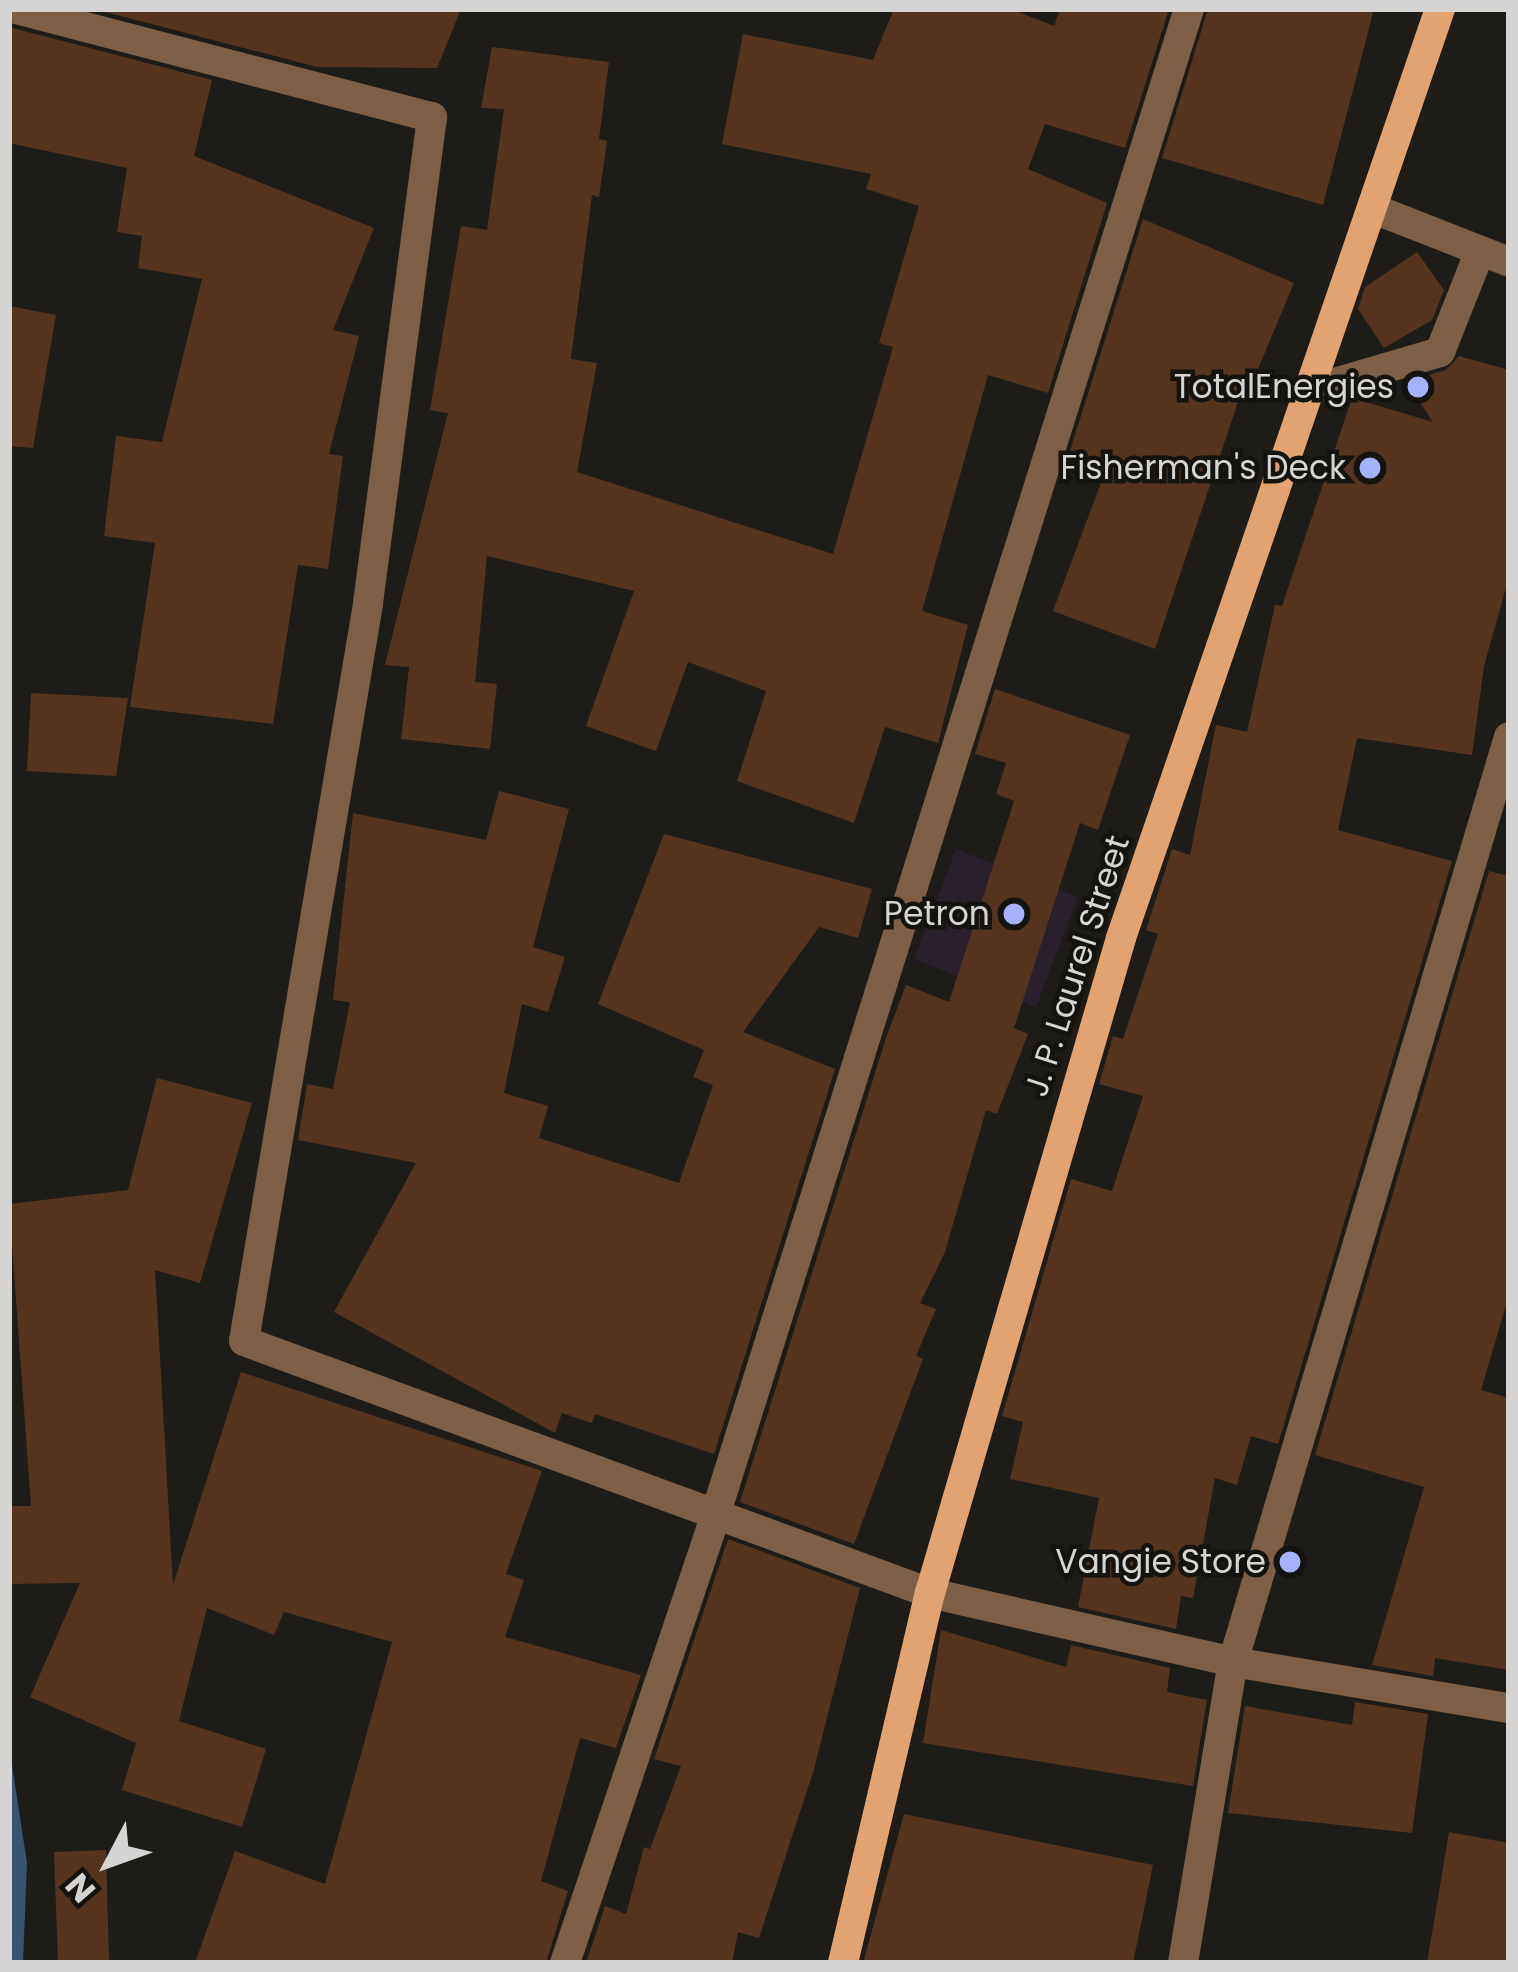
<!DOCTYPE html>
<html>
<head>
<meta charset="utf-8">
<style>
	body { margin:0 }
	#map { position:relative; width:1518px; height:1972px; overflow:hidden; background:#1d1c18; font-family:Poppins,sans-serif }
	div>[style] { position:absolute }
	.commercial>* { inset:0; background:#291f2d }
	.water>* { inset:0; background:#385471 }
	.building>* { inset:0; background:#55341f }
	.minor>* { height:30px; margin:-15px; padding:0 15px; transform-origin:15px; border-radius:15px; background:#7d5f47 }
	.major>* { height:30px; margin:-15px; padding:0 15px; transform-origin:15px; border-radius:15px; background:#e2a370 }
	.dots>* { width:33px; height:33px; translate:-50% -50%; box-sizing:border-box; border:6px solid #14130f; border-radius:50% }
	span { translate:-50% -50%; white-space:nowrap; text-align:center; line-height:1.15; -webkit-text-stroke:9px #14130f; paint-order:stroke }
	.poi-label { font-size:33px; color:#d5d4d2 }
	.right { translate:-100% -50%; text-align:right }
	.street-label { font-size:33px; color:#d5d4d2 }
	.frame { position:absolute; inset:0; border:12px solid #d5d4d2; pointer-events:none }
	.north { position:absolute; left:48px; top:1804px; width:120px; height:120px; -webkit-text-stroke:9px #14130f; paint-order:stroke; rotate:229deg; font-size:33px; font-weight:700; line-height:48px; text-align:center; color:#d5d4d2 }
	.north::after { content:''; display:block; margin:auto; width:42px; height:54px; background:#d5d4d2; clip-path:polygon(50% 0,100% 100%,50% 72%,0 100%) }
</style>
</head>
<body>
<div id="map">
	<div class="commercial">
		<i style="clip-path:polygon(956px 849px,1078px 897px,1036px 1007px,914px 959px)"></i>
	</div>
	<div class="water">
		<i style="clip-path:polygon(9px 1745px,27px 1863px,23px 1963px,9px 1963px)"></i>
	</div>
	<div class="building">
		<i style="clip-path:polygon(94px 9px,461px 9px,437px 68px,317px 67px)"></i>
		<i style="clip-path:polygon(894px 9px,1011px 9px,1054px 26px,1060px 9px,1169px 9px,1125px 148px,1045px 124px,1028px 169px,1107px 203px,1048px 393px,988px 375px,922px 611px,968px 625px,938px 743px,885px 727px,854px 823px,737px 781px,766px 691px,688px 662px,656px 751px,586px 726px,634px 591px,487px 556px,475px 682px,497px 684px,490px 749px,401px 739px,409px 667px,385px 665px,448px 413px,430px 410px,461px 226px,487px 230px,504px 109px,481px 108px,492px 47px,609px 62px,599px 139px,607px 141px,599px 197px,592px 195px,571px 359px,597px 363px,577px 472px,833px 554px,893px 347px,879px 343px,919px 206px,866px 189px,871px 174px,722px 144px,743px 34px,873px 60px)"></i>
		<i style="clip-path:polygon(1208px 9px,1374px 9px,1323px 205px,1162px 158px)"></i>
		<i style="clip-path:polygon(9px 27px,212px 80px,194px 156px,374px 228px,333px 330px,359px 336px,329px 454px,343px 456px,328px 569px,298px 565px,273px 724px,130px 707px,155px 543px,104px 536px,116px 436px,162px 442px,202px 279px,138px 268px,142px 236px,117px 232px,127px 168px,9px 143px)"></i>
		<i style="clip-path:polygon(1143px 219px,1294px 283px,1253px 381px,1246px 378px,1155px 649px,1053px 611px,1108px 464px,1070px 451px)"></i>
		<i style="clip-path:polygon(1417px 252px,1444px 290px,1432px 320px,1384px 348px,1358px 309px,1365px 287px)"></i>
		<i style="clip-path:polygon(9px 306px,56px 315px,33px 448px,9px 446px)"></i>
		<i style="clip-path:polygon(1459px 356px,1509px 370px,1509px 577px,1484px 666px,1472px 755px,1357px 738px,1338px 830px,1452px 861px,1278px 1444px,1251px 1436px,1237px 1485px,1215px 1478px,1193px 1598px,1181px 1596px,1176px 1629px,1078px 1607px,1099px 1498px,1010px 1479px,1023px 1422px,1002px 1416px,1071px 1179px,1112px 1191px,1143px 1096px,1099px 1084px,1113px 1036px,1123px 1039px,1158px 934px,1146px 930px,1172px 849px,1190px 855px,1216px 725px,1247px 732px,1275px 605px,1282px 606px,1352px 398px,1433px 422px,1406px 382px,1446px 370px)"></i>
		<i style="clip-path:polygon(995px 689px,1130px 735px,1098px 830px,1080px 823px,1014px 1028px,1028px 1034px,997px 1114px,986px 1110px,945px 1252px,920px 1303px,936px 1309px,916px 1356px,923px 1359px,854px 1544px,740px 1502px,887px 1035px,906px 985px,949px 1002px,1014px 801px,996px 794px,1006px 763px,975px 754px)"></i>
		<i style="clip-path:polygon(31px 693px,128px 698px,116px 776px,27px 771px)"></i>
		<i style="clip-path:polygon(499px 791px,569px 809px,533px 947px,565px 957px,548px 1012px,522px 1004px,504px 1093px,548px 1106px,539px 1138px,679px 1183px,713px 1085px,693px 1077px,704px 1050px,598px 1004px,664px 834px,872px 889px,858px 938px,819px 927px,743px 1032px,835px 1069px,714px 1454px,595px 1414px,592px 1423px,562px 1413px,555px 1433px,334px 1312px,416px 1163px,298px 1140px,307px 1084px,333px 1089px,350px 1002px,333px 1000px,353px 813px,486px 840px)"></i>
		<i style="clip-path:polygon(1489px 871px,1509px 876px,1509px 1295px,1481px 1390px,1509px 1398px,1509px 1670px,1435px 1658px,1433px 1676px,1372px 1665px,1424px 1487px,1315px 1455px)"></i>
		<i style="clip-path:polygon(157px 1078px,252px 1103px,200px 1283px,155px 1270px,173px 1585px,241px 1372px,542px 1471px,506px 1574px,524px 1580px,505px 1637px,641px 1675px,616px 1748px,580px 1738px,541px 1881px,568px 1891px,546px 1963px,195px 1963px,235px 1851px,325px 1884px,392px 1642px,284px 1612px,274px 1635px,207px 1608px,179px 1721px,266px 1749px,242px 1827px,122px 1790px,136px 1743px,30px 1697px,80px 1583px,9px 1584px,9px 1506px,31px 1506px,9px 1204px,128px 1190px)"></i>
		<i style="clip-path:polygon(728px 1539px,860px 1588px,814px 1769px,759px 1938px,738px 1932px,732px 1963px,586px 1963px,605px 1906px,626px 1914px,644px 1847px,650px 1849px,681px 1766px,654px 1759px)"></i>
		<i style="clip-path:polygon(941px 1630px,1066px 1667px,1071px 1645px,1170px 1668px,1167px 1692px,1207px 1700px,1193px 1786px,923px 1743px)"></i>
		<i style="clip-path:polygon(1355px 1702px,1428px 1714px,1412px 1833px,1228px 1813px,1245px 1706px,1352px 1725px)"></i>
		<i style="clip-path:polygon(904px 1814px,1153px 1865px,1133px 1963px,863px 1963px)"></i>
		<i style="clip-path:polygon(1449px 1832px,1509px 1843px,1509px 1963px,1427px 1963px)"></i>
		<i style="clip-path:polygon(106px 1850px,109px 1963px,58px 1963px,54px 1852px)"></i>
	</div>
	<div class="minor">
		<i style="left:16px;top:9px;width:430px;rotate:14.6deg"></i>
		<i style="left:432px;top:117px;width:491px;rotate:97.5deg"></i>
		<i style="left:368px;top:604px;width:747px;rotate:99.55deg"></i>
		<i style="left:244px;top:1341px;width:731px;rotate:20.17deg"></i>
		<i style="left:930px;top:1593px;width:311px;rotate:12.8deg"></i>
		<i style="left:1233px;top:1662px;width:280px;rotate:9.5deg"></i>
		<i style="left:1374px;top:209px;width:145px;rotate:21.4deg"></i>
		<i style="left:1311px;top:390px;width:134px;rotate:-16.4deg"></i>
		<i style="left:1440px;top:352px;width:109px;rotate:-68.4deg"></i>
		<i style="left:565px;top:1963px;width:468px;rotate:-71.4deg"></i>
		<i style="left:714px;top:1519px;width:1583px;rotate:-72.54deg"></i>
		<i style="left:1183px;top:1963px;width:305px;rotate:-80.6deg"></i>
		<i style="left:1233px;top:1662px;width:965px;rotate:-73.39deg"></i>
	</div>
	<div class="major">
		<i style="left:843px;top:1963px;width:380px;rotate:-76.8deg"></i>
		<i style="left:930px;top:1593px;width:682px;rotate:-73.74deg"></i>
		<i style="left:1121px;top:938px;width:982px;rotate:-71.05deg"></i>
	</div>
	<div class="dots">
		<i style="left:1418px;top:387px;background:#a5b1fc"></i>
		<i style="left:1370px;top:468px;background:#a5b1fc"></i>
		<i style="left:1014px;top:914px;background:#a5b1fc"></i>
		<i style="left:1290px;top:1562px;background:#a5b1fc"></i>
	</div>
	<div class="poi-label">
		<span class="right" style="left:1394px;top:387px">TotalEnergies</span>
		<span class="right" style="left:1346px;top:468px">Fisherman's Deck</span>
		<span class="right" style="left:990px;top:914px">Petron</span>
		<span class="right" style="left:1266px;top:1562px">Vangie Store</span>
	</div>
	<div class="street-label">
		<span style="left:1077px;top:966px;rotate:-72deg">J. P. Laurel Street</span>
	</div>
	<div class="frame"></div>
	<div class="north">N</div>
</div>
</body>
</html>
